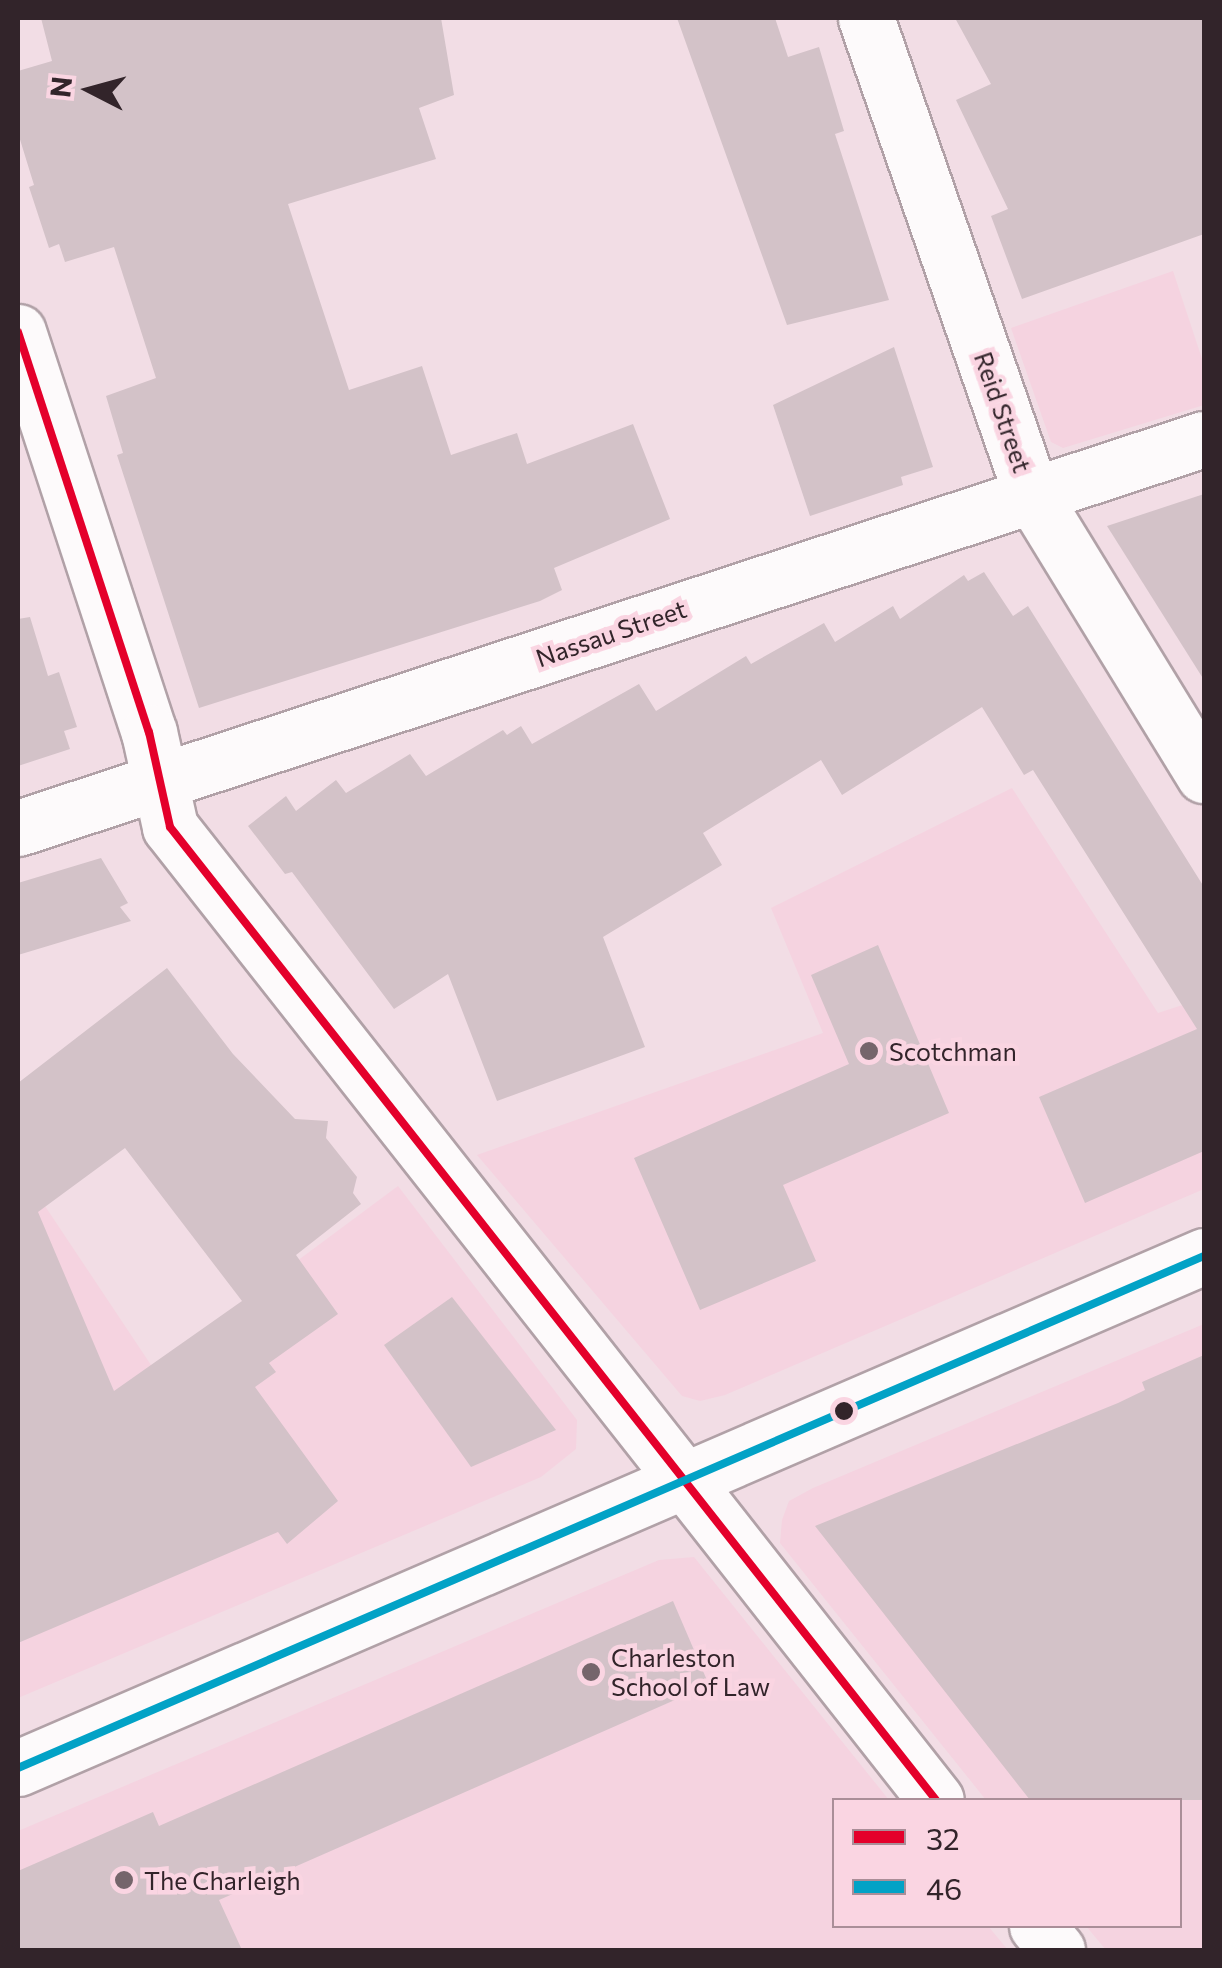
<!DOCTYPE html>
<html>
<head>
<meta charset="utf-8">
<style>
	body { margin:0 }
	#map { position:relative; width:1222px; height:1968px; overflow:hidden; background:#f2dde5; font-family:Commissioner,sans-serif }
	div>[style] { position:absolute }
	.built>* { inset:0; background:#f5d3e0 }
	.building>* { inset:0; background:#d3c2c8 }
	.roads { filter:drop-shadow(2px 0 #b1a1a7) drop-shadow(-2px 0 #b1a1a7) drop-shadow(0 2px #b1a1a7) drop-shadow(0 -2px #b1a1a7) }
	.minor>* { height:55px; margin:-27.5px; padding:0 27.5px; transform-origin:27.5px; border-radius:27.5px; background:#fdfafb }
	.major>* { height:55px; margin:-27.5px; padding:0 27.5px; transform-origin:27.5px; border-radius:27.5px; background:#fdfafb }
	.bus-1>* { height:8px; margin:-4px; padding:0 4px; transform-origin:4px; border-radius:4px; background:#e4002b }
	.bus-2>* { height:8px; margin:-4px; padding:0 4px; transform-origin:4px; border-radius:4px; background:#02a2c6 }
	.dots>* { width:28px; height:28px; translate:-50% -50%; box-sizing:border-box; border:5px solid #fad5e2; border-radius:50% }
	span { translate:-50% -50%; white-space:nowrap; text-align:center; line-height:1.15; -webkit-text-stroke:9px #fad5e2; paint-order:stroke }
	.street-label { font-size:25px; color:#32242a }
	.poi-label { font-size:25px; color:#32242a }
	.left { translate:0 -50%; text-align:left }
	.frame { position:absolute; inset:0; border:20px solid #32242a; pointer-events:none }
	.legend { position:absolute; left:832px; top:1798px; width:350px; height:130px; box-sizing:border-box; background:#fad5e2; border:2px solid #aa8e98; margin:0; padding:12px 18px; list-style:none; font-size:30px; color:#32242a }
	.legend li { display:flex; align-items:center; gap:20px; height:50px }
	.legend b { width:50px; border:2px solid #aa8e98 }
	.north { position:absolute; left:40px; top:40px; width:100px; height:100px; -webkit-text-stroke:8px #fad5e2; paint-order:stroke; rotate:276deg; font-size:28px; font-weight:700; line-height:40px; text-align:center; color:#32242a }
	.north::after { content:''; display:block; margin:auto; width:35px; height:45px; background:#32242a; clip-path:polygon(50% 0,100% 100%,50% 72%,0 100%) }
</style>
</head>
<body>
<div id="map">
	<div class="built">
		<i style="clip-path:polygon(1173px 271px,1204px 365px,1204px 405px,1063px 448px,1051px 442px,1011px 328px)"></i>
		<i style="clip-path:polygon(1012px 788px,1158px 1013px,1204px 998px,1204px 1189px,725px 1395px,700px 1401px,682px 1396px,477px 1155px,823px 1033px,771px 908px)"></i>
		<i style="clip-path:polygon(29px 1182px,153px 1368px,398px 1186px,577px 1420px,576px 1449px,541px 1477px,18px 1698px,18px 1188px)"></i>
		<i style="clip-path:polygon(1204px 1324px,1204px 1950px,1106px 1950px,1086px 1926px,1180px 1926px,1180px 1800px,986px 1800px,780px 1543px,782px 1520px,789px 1501px,813px 1488px)"></i>
		<i style="clip-path:polygon(694px 1557px,889px 1800px,834px 1800px,834px 1926px,988px 1926px,1008px 1950px,18px 1950px,18px 1831px,659px 1560px)"></i>
	</div>
	<div class="building">
		<i style="clip-path:polygon(41px 18px,441px 18px,454px 95px,419px 108px,436px 159px,288px 204px,349px 390px,422px 366px,451px 455px,517px 433px,527px 464px,633px 424px,670px 519px,554px 568px,562px 590px,540px 601px,199px 708px,117px 455px,123px 453px,106px 396px,156px 378px,114px 247px,65px 262px,59px 244px,49px 248px,29px 187px,34px 185px,18px 133px,18px 71px,52px 61px)"></i>
		<i style="clip-path:polygon(677px 18px,775px 18px,788px 57px,819px 47px,844px 131px,835px 134px,889px 300px,787px 325px)"></i>
		<i style="clip-path:polygon(955px 18px,1204px 18px,1204px 234px,1022px 299px,991px 216px,1008px 209px,956px 100px,991px 84px)"></i>
		<i style="clip-path:polygon(894px 347px,933px 467px,901px 477px,903px 485px,810px 516px,773px 405px)"></i>
		<i style="clip-path:polygon(1204px 494px,1204px 680px,1107px 526px)"></i>
		<i style="clip-path:polygon(984px 572px,1013px 616px,1028px 606px,1204px 887px,1204px 1151px,1085px 1203px,1039px 1097px,1197px 1029px,1033px 770px,1024px 775px,982px 707px,842px 795px,821px 760px,703px 833px,722px 865px,603px 937px,645px 1047px,497px 1101px,448px 974px,394px 1009px,292px 872px,285px 874px,248px 826px,286px 796px,296px 811px,336px 780px,346px 793px,410px 754px,426px 776px,503px 730px,507px 735px,521px 726px,532px 744px,639px 684px,656px 711px,746px 656px,751px 664px,824px 623px,835px 642px,893px 606px,900px 619px,964px 575px,968px 581px)"></i>
		<i style="clip-path:polygon(30px 617px,48px 676px,59px 672px,77px 727px,64px 731px,70px 749px,18px 766px,18px 619px)"></i>
		<i style="clip-path:polygon(101px 858px,128px 903px,120px 907px,131px 921px,18px 955px,18px 883px)"></i>
		<i style="clip-path:polygon(878px 945px,949px 1113px,783px 1185px,816px 1261px,700px 1310px,634px 1158px,849px 1064px,811px 975px)"></i>
		<i style="clip-path:polygon(evenodd,167px 968px,233px 1054px,295px 1119px,328px 1121px,326px 1138px,357px 1177px,353px 1193px,361px 1204px,296px 1255px,338px 1314px,269px 1363px,276px 1372px,255px 1387px,338px 1501px,287px 1544px,278px 1532px,18px 1643px,18px 1083px,167px 968px,125px 1148px,242px 1301px,114px 1391px,38px 1212px,125px 1148px)"></i>
		<i style="clip-path:polygon(452px 1297px,556px 1430px,471px 1467px,384px 1345px)"></i>
		<i style="clip-path:polygon(1204px 1355px,1204px 1800px,1030px 1800px,815px 1526px,1118px 1403px,1145px 1390px,1142px 1382px)"></i>
		<i style="clip-path:polygon(673px 1601px,709px 1685px,219px 1900px,242px 1950px,18px 1950px,18px 1871px,153px 1812px,159px 1826px)"></i>
	</div>
	<div class="roads">
		<div class="minor">
			<i style="left:866px;top:18px;width:503px;rotate:70.84deg"></i>
			<i style="left:1031px;top:493px;width:331px;rotate:58.5deg"></i>
			<i style="left:18px;top:332px;width:421px;rotate:71.9deg"></i>
			<i style="left:149px;top:732px;width:97px;rotate:77.5deg"></i>
			<i style="left:170px;top:827px;width:1238px;rotate:51.79deg"></i>
			<i style="left:18px;top:828px;width:1248px;rotate:-18.16deg"></i>
			<i style="left:1037px;top:1926px;width:31px;rotate:50deg"></i>
		</div>
		<div class="major">
			<i style="left:18px;top:1768px;width:1292px;rotate:-23.35deg"></i>
		</div>
	</div>
	<div class="bus-1">
		<i style="left:18px;top:332px;width:421px;rotate:71.9deg"></i>
		<i style="left:149px;top:732px;width:97px;rotate:77.5deg"></i>
		<i style="left:170px;top:827px;width:1238px;rotate:51.79deg"></i>
	</div>
	<div class="bus-2">
		<i style="left:18px;top:1768px;width:1292px;rotate:-23.35deg"></i>
	</div>
	<div class="dots">
		<i style="left:869px;top:1051px;background:#75656b"></i>
		<i style="left:844px;top:1411px;background:#32242a"></i>
		<i style="left:591px;top:1672px;background:#75656b"></i>
		<i style="left:124px;top:1880px;background:#75656b"></i>
	</div>
	<div class="street-label">
		<span style="left:1003px;top:412px;rotate:71deg">Reid Street</span>
		<span style="left:611px;top:633px;rotate:-19deg">Nassau Street</span>
	</div>
	<div class="poi-label">
		<span class="left" style="left:889px;top:1051px">Scotchman</span>
		<span class="left" style="left:611px;top:1672px">Charleston<br>School of Law</span>
		<span class="left" style="left:144px;top:1880px">The Charleigh</span>
	</div>
	<div class="frame"></div>
	<ul class="legend">
	<li><b style="height:12px;background:#e4002b"></b>32</li>
	<li><b style="height:12px;background:#02a2c6"></b>46</li>
	</ul>
	<div class="north">N</div>
</div>
</body>
</html>
